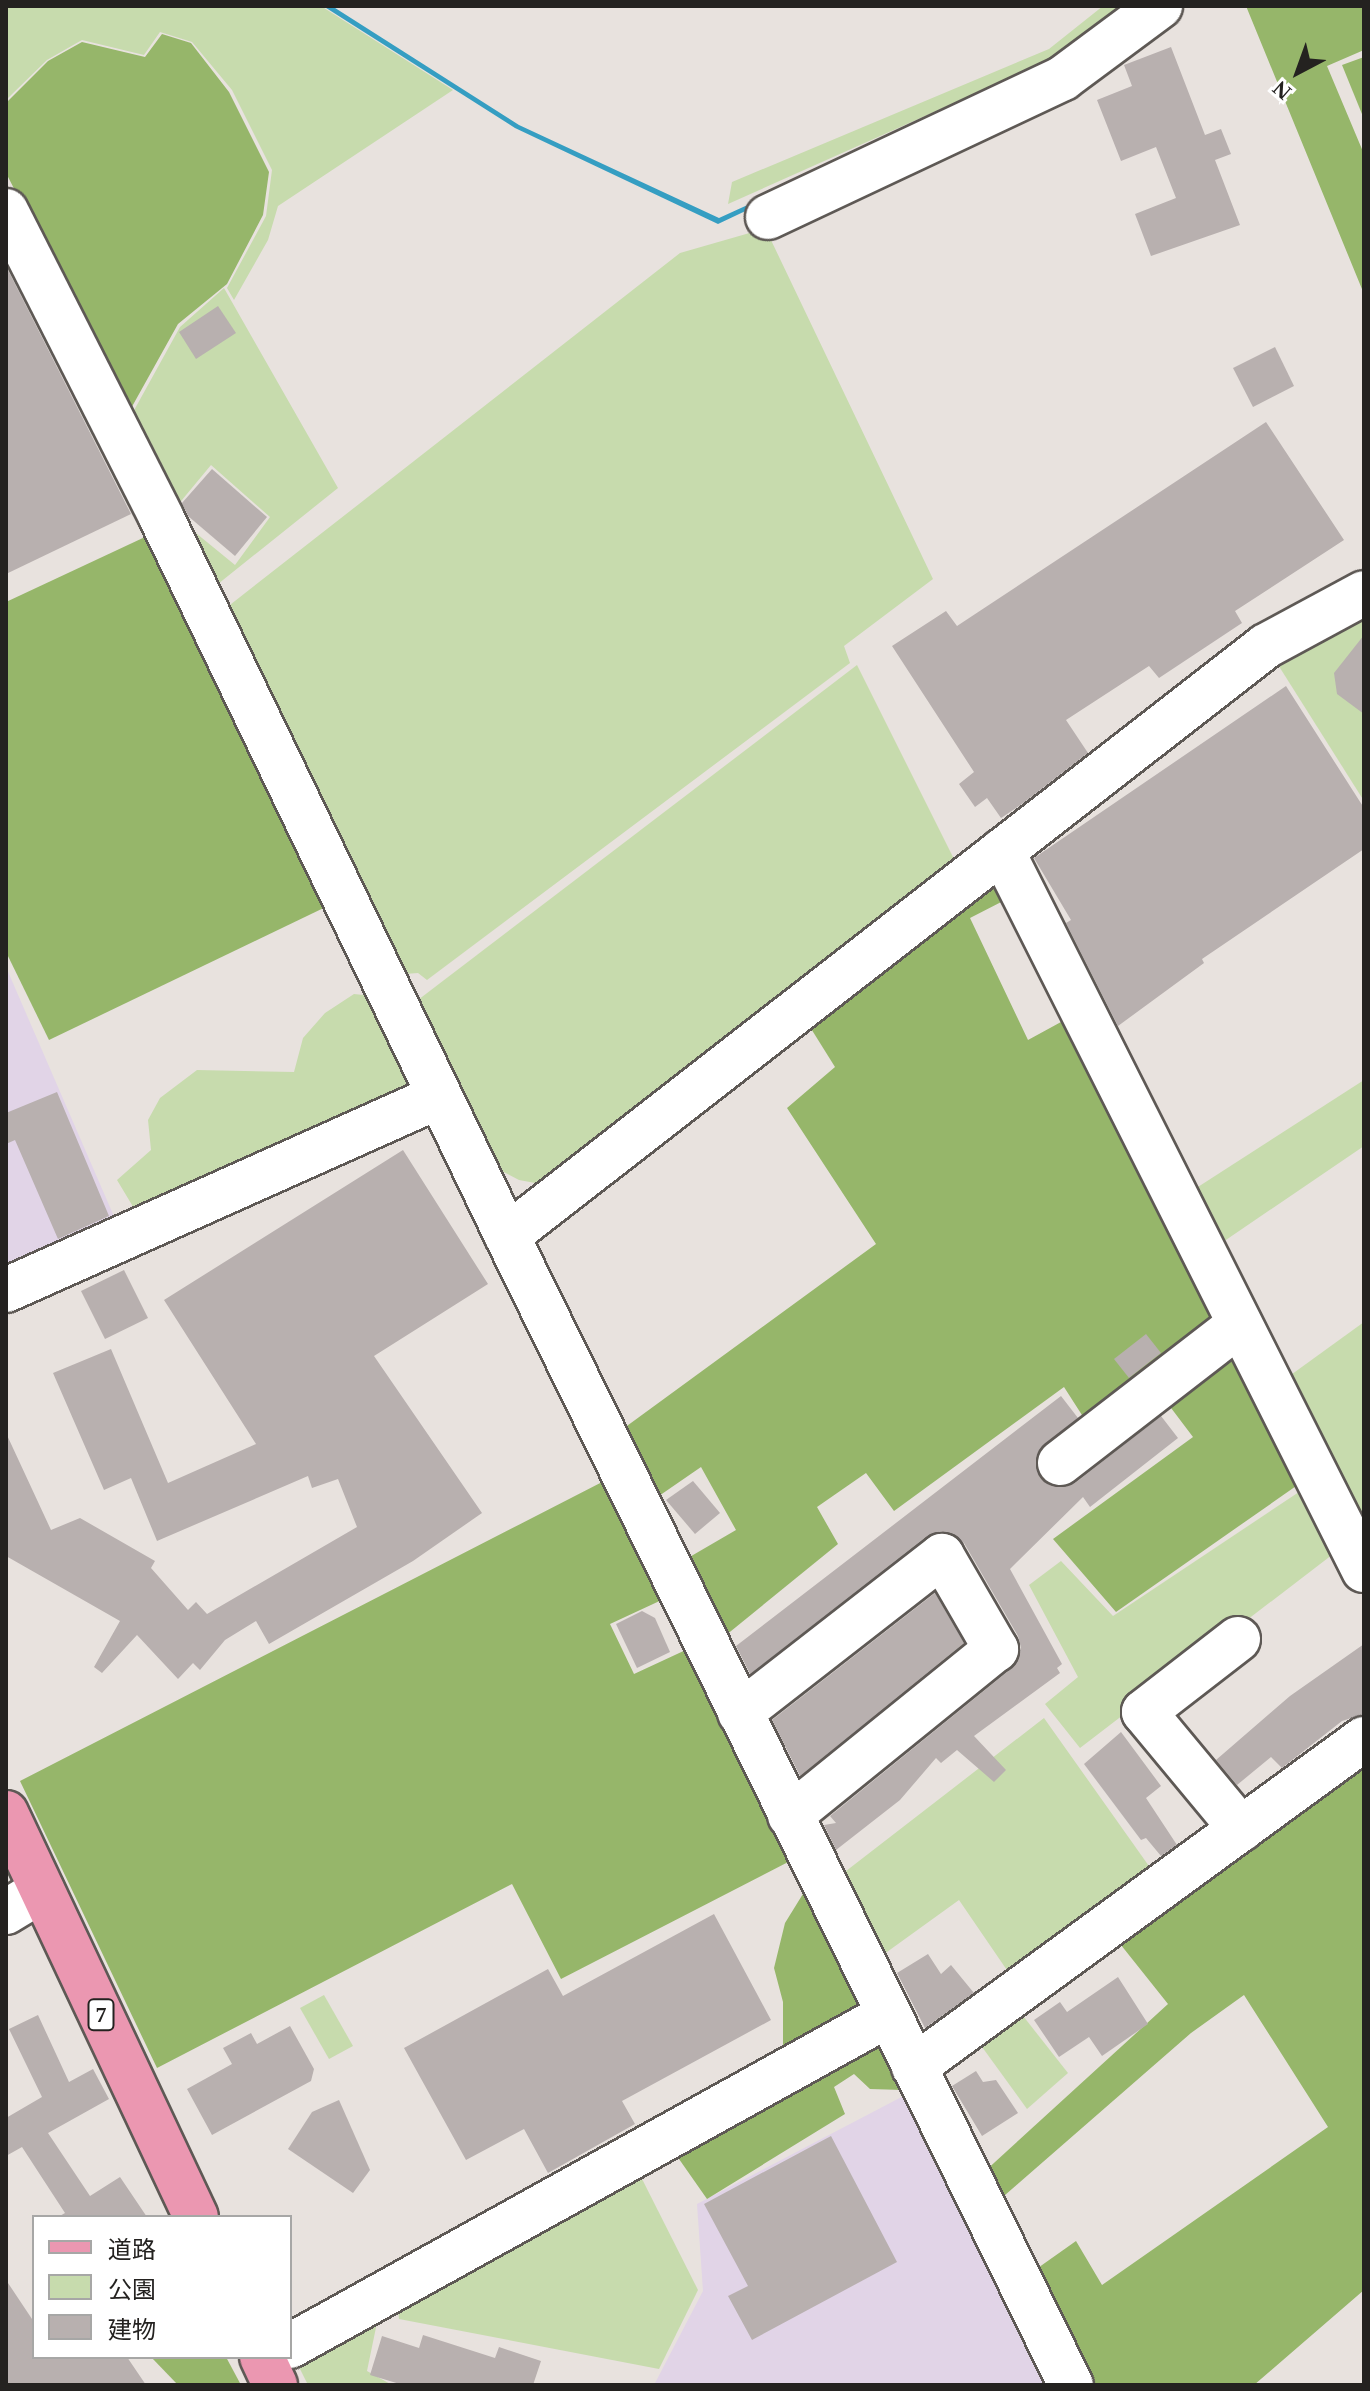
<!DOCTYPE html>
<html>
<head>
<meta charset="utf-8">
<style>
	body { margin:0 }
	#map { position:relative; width:1370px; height:2391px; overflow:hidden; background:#e8e2de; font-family:"Times New Roman","Noto Sans JP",serif }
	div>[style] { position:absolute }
	.industrial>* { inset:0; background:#e1d4e7 }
	.green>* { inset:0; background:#c7dbad }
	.forest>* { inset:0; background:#96b66a }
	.water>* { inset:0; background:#359ec2 }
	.building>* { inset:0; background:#b8b0af }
	.roads { filter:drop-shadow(2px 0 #5e5955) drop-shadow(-2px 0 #5e5955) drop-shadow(0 2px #5e5955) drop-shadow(0 -2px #5e5955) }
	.minor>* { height:44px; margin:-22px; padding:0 22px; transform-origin:22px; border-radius:22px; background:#fff }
	.major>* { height:44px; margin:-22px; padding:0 22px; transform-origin:22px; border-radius:22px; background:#eb97b1 }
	span { translate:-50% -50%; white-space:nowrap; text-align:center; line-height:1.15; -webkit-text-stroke:6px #fff; paint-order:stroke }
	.shield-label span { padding:2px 6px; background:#fff; border:2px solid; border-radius:6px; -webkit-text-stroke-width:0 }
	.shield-label { font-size:22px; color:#242220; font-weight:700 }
	.frame { position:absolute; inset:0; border:8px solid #242220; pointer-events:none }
	.legend { position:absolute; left:32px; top:2215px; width:260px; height:144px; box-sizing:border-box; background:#fff; border:2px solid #a7a7a6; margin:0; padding:10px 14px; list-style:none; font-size:24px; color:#242220 }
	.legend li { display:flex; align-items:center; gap:16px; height:40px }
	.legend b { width:40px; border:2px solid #a7a7a6 }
	.north { position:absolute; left:1258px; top:32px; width:80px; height:80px; -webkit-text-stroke:6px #fff; paint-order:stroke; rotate:221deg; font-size:22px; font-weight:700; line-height:32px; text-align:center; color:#242220 }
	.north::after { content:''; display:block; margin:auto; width:28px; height:36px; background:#242220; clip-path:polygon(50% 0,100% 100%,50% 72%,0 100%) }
</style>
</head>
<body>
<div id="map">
	<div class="industrial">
		<i style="clip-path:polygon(6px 967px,116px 1221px,6px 1269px)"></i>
		<i style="clip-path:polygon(913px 2091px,1059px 2385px,654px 2385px,703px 2291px,697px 2204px)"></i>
	</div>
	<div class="green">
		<i style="clip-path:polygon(6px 6px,321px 6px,453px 90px,278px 206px,268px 240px,234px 300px,227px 288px,266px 216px,272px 170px,232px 90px,192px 42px,160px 32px,144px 55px,82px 40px,47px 60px,6px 100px)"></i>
		<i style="clip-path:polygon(1103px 6px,1122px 6px,1053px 59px,728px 204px,732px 182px,1049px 49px)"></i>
		<i style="clip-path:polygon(760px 230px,770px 238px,933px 579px,844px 646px,850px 663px,427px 980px,418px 973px,405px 974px,226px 608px,680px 253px)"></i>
		<i style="clip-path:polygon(224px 288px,338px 488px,213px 588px,180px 520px,235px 565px,270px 517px,211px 465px,172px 512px,127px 423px,180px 327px)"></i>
		<i style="clip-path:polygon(1364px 607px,1364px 801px,1275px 660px)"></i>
		<i style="clip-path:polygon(857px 665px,954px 859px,546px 1185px,519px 1180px,496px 1168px,414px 1003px)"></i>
		<i style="clip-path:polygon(354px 994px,382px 997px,410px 1071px,407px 1090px,138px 1215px,117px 1180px,151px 1150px,148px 1120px,160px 1098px,197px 1070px,294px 1072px,303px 1038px,325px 1013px)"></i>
		<i style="clip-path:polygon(1364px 1080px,1364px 1146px,1220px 1244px,1187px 1194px)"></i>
		<i style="clip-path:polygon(1364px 1322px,1364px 1522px,1288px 1377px)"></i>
		<i style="clip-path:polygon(1305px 1488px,1341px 1548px,1080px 1748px,1045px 1704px,1078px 1677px,1029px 1585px,1061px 1561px,1113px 1616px)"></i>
		<i style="clip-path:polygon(1044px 1718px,1156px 1876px,1013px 1979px,959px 1900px,880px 1957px,837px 1878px)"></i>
		<i style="clip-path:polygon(324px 1995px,353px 2046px,329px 2059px,300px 2008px)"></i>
		<i style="clip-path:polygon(1016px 2007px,1068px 2073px,1027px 2109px,977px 2040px)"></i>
		<i style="clip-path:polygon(639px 2173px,698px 2290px,659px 2369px,399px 2319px,397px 2299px)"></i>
		<i style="clip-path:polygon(380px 2308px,367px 2371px,392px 2385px,308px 2385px,294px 2357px)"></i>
	</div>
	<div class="forest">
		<i style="clip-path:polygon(1246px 6px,1364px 6px,1364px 50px,1327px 66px,1364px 154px,1364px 294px)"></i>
		<i style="clip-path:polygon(162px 34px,191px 43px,229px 92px,269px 172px,263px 215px,227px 284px,178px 324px,129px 412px,6px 173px,6px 103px,48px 61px,82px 42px,145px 57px)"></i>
		<i style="clip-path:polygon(1364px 57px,1364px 119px,1342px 65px)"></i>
		<i style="clip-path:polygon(145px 537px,157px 542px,334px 903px,49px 1040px,6px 952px,6px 602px)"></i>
		<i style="clip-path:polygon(996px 868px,1009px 898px,970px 918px,1028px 1040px,1072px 1016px,1221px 1320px,1089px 1426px,1064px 1387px,894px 1511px,866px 1473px,817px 1507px,838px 1544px,720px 1640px,681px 1562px,736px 1530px,701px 1467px,656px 1498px,620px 1431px,876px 1244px,787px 1108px,835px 1067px,805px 1019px)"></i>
		<i style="clip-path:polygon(1233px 1343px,1299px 1484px,1116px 1612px,1053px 1539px,1193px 1437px,1165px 1400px)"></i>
		<i style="clip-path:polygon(608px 1479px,666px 1598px,610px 1624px,634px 1674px,690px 1648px,794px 1859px,561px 1979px,512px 1884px,157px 2068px,20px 1781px)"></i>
		<i style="clip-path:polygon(1364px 1751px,1364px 2290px,1254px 2385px,1094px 2385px,1035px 2270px,1076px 2241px,1102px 2285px,1328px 2127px,1244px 1995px,1191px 2033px,997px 2202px,983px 2173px,1168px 2004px,1113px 1935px)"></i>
		<i style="clip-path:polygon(806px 1889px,868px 1999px,783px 2049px,783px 2002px,774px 1968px,785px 1923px)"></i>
		<i style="clip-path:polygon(877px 2036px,903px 2090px,870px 2089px,854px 2074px,834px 2087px,845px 2114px,707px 2199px,672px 2149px)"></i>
		<i style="clip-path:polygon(151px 2357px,226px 2357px,241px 2385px,178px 2385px)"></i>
	</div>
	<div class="water">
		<i style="clip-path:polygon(323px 6px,332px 6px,519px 125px,719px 218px,1053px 65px,718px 224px,515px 128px)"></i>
	</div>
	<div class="building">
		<i style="clip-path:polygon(1171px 47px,1205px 135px,1221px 129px,1231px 154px,1215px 160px,1240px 225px,1151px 256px,1135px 214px,1176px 198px,1156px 147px,1121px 161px,1097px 100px,1132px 86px,1124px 65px)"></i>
		<i style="clip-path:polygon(6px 266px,131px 514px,6px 574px)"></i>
		<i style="clip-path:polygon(218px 306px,236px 333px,196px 359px,179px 332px)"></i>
		<i style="clip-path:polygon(1275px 347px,1294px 386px,1253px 407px,1233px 368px)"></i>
		<i style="clip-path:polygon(1266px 422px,1344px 540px,1235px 611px,1242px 623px,1159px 678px,1149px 666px,1066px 720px,1088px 753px,1022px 804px,1001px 818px,987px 798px,975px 807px,959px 784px,974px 772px,892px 646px,946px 611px,957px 626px)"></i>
		<i style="clip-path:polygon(212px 469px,267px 517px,235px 556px,188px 516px,182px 503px)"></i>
		<i style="clip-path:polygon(1364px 635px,1364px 714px,1337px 694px,1334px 673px)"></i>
		<i style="clip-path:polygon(1286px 686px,1364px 808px,1364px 849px,1202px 959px,1204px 963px,1118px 1026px,1066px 923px,1071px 920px,1034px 858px)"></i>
		<i style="clip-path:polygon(57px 1092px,109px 1216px,58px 1239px,15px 1140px,6px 1144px,6px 1113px)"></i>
		<i style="clip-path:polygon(403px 1150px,488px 1284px,374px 1356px,482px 1513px,413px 1561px,269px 1644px,256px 1621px,225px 1640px,200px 1670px,193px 1663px,178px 1679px,137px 1635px,102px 1673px,94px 1667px,120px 1621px,6px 1556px,6px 1433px,51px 1530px,80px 1518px,155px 1561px,151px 1568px,188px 1610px,196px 1602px,207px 1614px,357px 1527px,338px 1479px,312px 1488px,308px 1476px,157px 1541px,131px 1478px,104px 1490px,53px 1373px,111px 1349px,168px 1483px,256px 1444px,164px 1300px)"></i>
		<i style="clip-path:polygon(124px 1270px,148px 1318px,105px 1339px,81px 1291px)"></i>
		<i style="clip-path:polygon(1146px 1334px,1161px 1353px,1129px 1378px,1114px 1359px)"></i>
		<i style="clip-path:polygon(1061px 1396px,1078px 1418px,1037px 1454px,1040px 1478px,1051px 1486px,1075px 1483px,1161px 1416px,1178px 1438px,1090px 1507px,1083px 1497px,1010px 1569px,1062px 1664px,1057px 1668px,1060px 1673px,974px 1736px,1006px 1770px,994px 1782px,957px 1750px,941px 1763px,936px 1758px,900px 1800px,836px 1850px,824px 1825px,836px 1823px,830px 1816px,1012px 1668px,1021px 1648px,1018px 1636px,964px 1543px,941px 1531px,927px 1536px,750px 1674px,736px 1646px)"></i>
		<i style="clip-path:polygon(693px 1481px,720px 1513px,695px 1534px,666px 1500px)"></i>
		<i style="clip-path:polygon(935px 1593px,964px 1643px,800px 1776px,772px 1720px)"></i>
		<i style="clip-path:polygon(642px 1611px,655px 1618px,670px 1652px,637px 1668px,616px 1624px)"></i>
		<i style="clip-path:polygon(1364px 1644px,1364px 1714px,1342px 1721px,1282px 1768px,1271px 1757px,1237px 1785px,1216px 1760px,1290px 1696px)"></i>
		<i style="clip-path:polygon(1121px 1732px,1161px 1786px,1146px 1798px,1177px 1845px,1161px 1856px,1146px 1838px,1141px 1840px,1084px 1764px)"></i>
		<i style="clip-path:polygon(714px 1914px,771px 2020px,622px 2101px,635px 2124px,548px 2173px,524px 2129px,466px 2160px,404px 2048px,548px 1969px,563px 1996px)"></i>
		<i style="clip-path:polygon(928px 1954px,941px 1974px,951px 1965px,974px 1993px,925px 2028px,897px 1973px)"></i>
		<i style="clip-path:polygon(1118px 1977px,1148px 2024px,1102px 2056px,1089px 2037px,1059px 2057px,1034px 2020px,1060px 2002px,1067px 2012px)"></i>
		<i style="clip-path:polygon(38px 2015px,69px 2082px,93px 2069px,109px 2099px,48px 2133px,90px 2196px,120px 2177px,147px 2217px,58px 2217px,65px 2213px,22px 2147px,6px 2156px,6px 2118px,42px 2097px,9px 2029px)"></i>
		<i style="clip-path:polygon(290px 2026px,314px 2069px,311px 2081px,212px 2135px,187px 2089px,232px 2064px,223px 2048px,251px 2033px,257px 2044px)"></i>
		<i style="clip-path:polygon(976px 2071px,983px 2082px,996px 2080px,1018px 2113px,982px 2136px,952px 2086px)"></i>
		<i style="clip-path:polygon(339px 2100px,370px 2170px,353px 2193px,288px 2149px,312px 2112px)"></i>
		<i style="clip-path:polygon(831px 2136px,897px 2262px,752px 2340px,728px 2296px,748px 2286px,704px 2204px)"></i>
		<i style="clip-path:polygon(6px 2280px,34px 2322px,34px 2357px,127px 2357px,146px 2385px,6px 2385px)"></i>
		<i style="clip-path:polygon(423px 2335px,495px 2358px,499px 2347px,541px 2361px,533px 2385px,403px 2385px,370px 2375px,382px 2336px,419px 2348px)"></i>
	</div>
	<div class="roads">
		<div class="minor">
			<i style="left:6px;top:211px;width:343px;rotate:63.1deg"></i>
			<i style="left:161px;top:517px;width:798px;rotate:64.3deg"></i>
			<i style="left:507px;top:1236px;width:1280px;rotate:63.86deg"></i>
			<i style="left:768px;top:217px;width:326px;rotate:-25.2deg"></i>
			<i style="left:1063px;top:78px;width:121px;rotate:-36.6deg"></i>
			<i style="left:1002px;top:851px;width:805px;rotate:63.28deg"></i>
			<i style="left:507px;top:1236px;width:961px;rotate:-37.86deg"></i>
			<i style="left:1266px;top:646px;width:111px;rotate:-28.4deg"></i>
			<i style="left:6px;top:1290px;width:474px;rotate:-24.1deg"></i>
			<i style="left:1060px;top:1463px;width:227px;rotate:-37.7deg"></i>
			<i style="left:1238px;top:1639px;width:119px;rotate:142.2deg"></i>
			<i style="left:1144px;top:1712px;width:152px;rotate:50.3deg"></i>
			<i style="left:740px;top:1713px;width:256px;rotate:-37.9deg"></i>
			<i style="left:942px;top:1556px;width:108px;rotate:59.9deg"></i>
			<i style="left:996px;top:1649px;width:265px;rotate:141deg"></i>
			<i style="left:6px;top:1912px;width:42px;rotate:-31.4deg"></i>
			<i style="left:914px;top:2067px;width:557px;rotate:-36.09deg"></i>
			<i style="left:290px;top:2346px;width:683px;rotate:-28.97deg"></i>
		</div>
		<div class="major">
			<i style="left:6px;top:1813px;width:446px;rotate:64.8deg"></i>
			<i style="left:262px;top:2357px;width:31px;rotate:65deg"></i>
		</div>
	</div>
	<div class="shield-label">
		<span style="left:101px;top:2015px">7</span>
	</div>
	<div class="frame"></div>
	<ul class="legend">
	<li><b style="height:10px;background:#eb97b1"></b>道路</li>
	<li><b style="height:22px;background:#c7dbad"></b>公園</li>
	<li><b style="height:22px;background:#b8b0af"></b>建物</li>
	</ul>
	<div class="north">N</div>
</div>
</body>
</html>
